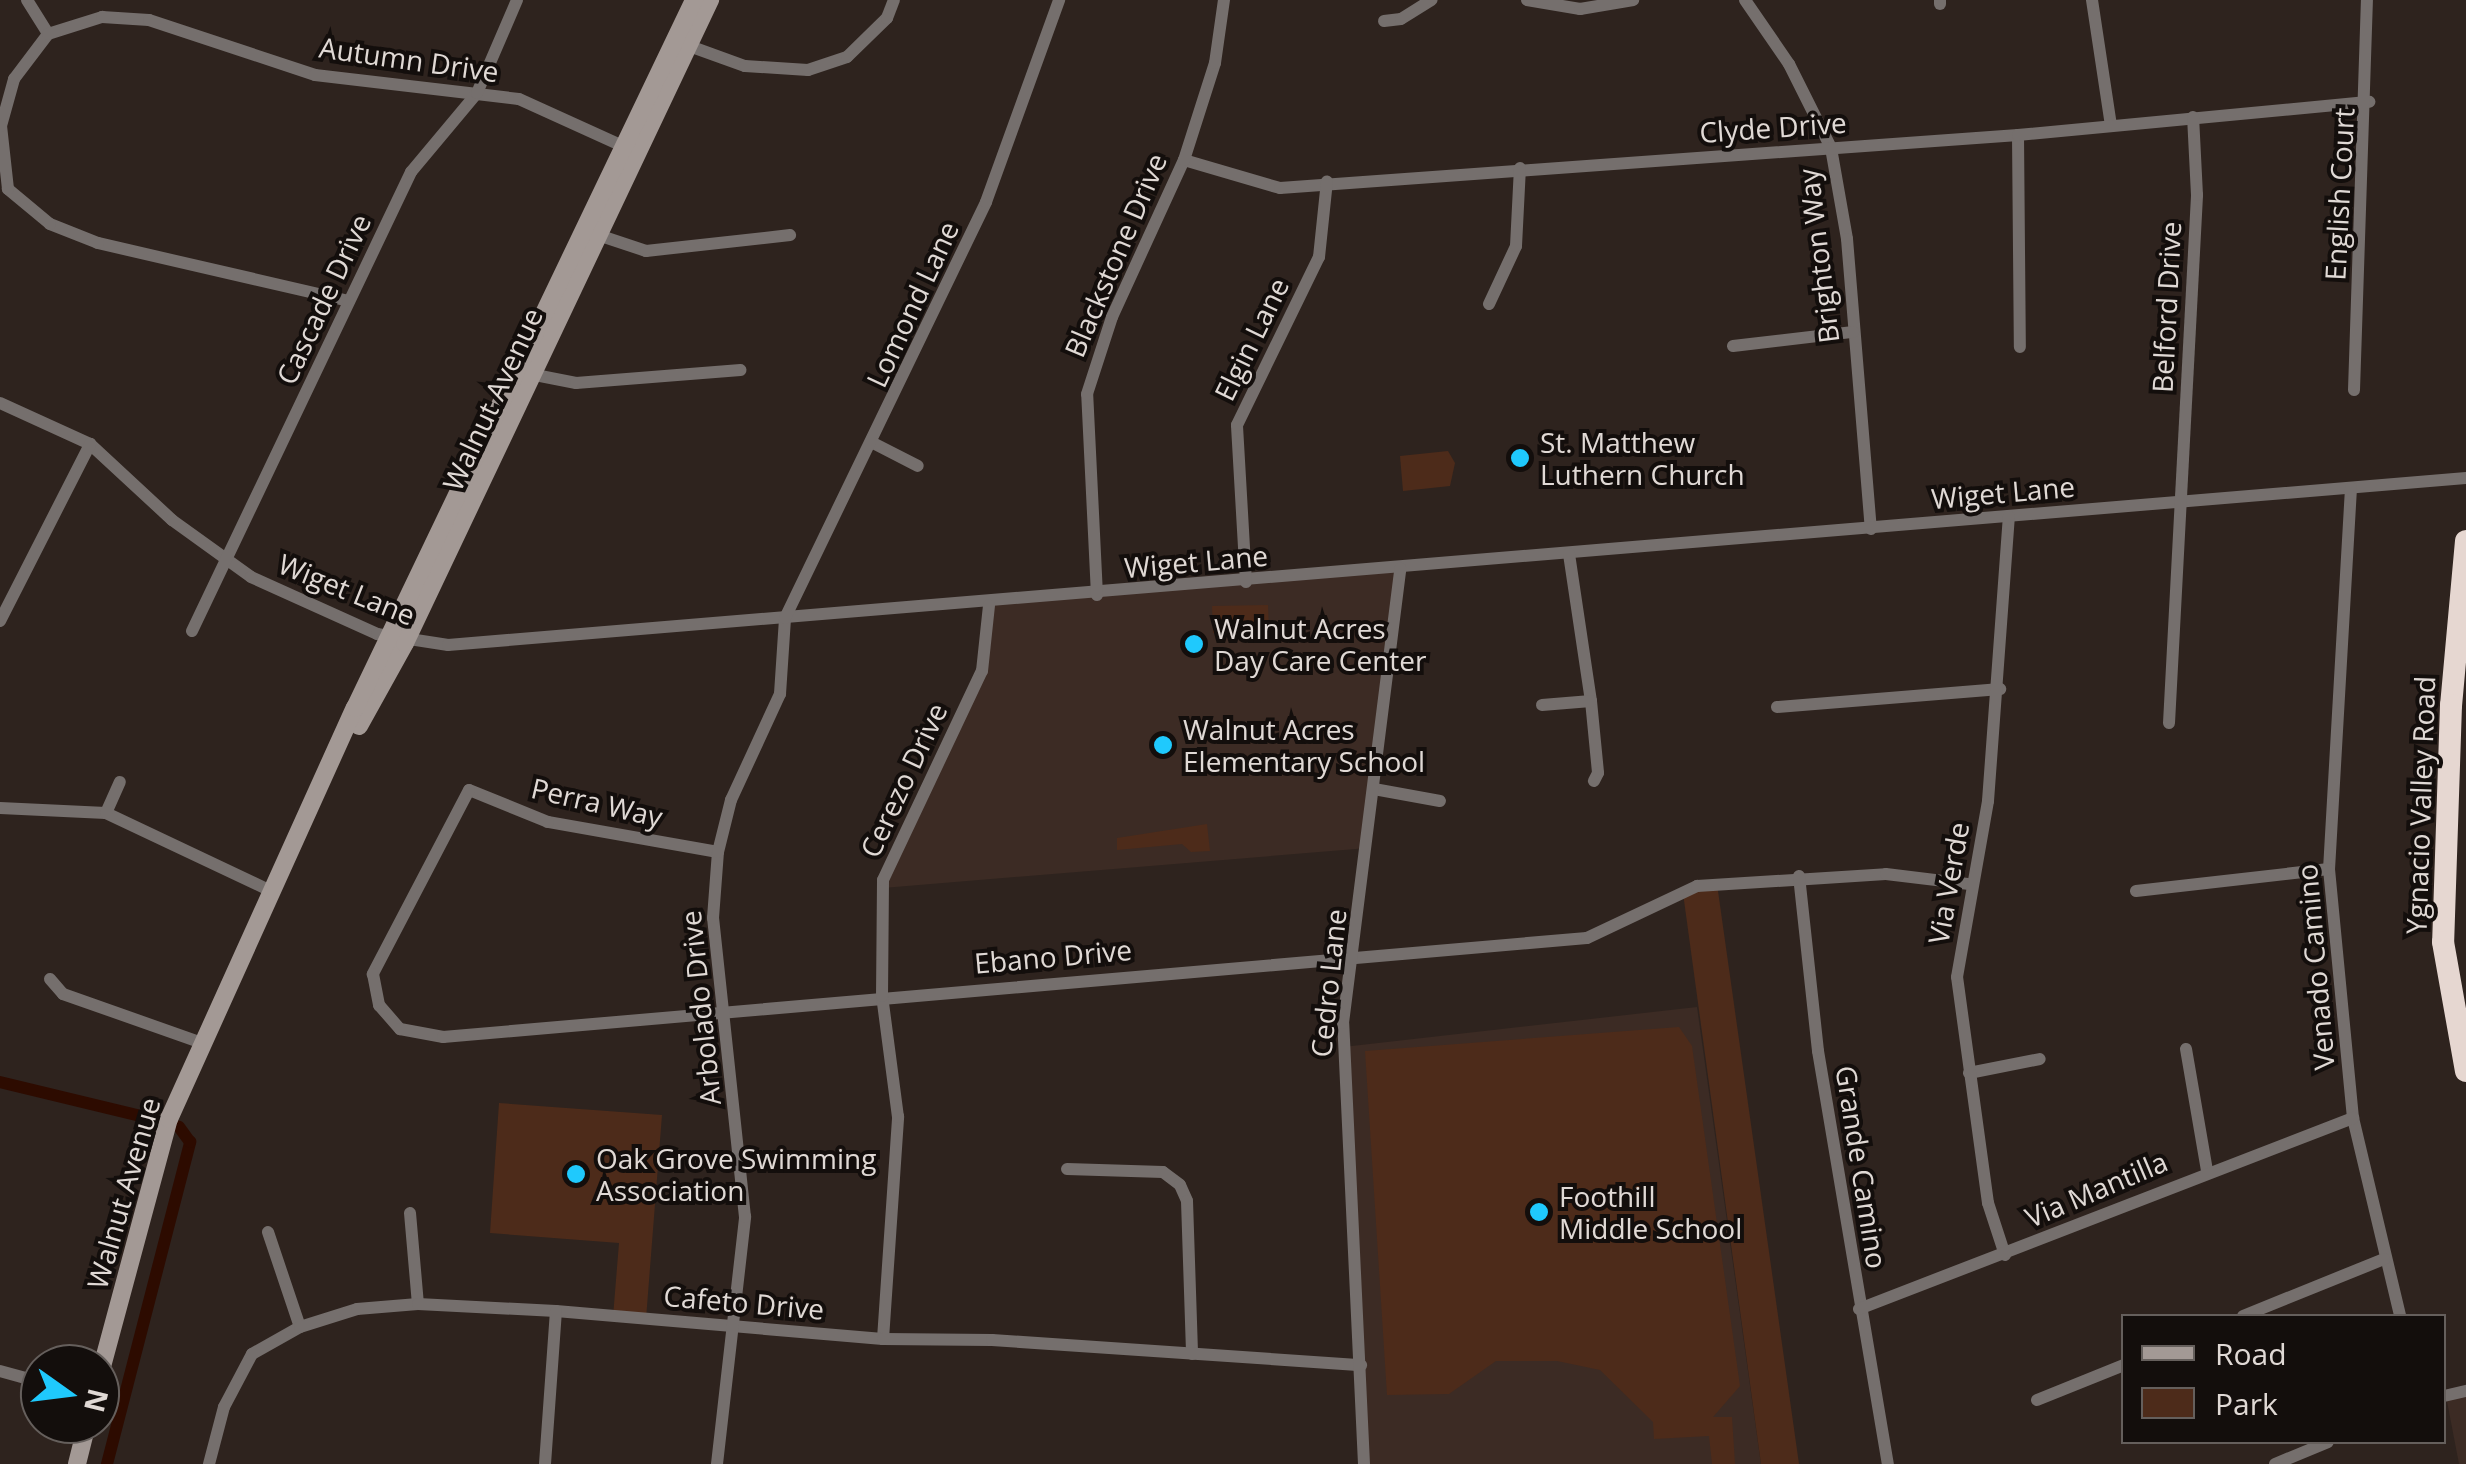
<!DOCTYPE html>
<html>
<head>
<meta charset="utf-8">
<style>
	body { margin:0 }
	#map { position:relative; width:2466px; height:1464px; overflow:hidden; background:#2e231e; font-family:"Open Sans",sans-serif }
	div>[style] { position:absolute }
	.built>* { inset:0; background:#3c2b24 }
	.green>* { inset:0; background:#4d2b1a }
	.canal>* { height:12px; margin:-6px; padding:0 6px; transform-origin:6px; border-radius:6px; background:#2d0b00 }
	.street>* { height:12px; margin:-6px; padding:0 6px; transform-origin:6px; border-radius:6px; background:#756f6d }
	.secondary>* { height:18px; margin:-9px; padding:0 9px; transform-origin:9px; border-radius:9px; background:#a39995 }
	.highway>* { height:22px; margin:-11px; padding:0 11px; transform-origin:11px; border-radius:11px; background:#e6d7d1 }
	.dots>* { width:28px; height:28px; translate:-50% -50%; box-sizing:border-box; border:5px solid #130e0c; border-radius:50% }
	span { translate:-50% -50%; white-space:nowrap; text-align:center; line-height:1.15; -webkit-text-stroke:8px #130e0c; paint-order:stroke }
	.street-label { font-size:28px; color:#e0d9d5 }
	.poi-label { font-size:28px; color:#e0d9d5 }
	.left { translate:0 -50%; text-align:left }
	.legend { position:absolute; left:2121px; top:1314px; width:325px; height:130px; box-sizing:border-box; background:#130e0c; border:2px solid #655f5c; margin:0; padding:12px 18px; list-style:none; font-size:30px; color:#e0d9d5 }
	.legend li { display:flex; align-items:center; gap:20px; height:50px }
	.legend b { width:50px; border:2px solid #655f5c }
	.north { position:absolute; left:20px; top:1344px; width:100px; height:100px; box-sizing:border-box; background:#130e0c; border:2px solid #655f5c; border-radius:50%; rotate:104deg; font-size:28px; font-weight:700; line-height:40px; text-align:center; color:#e0d9d5 }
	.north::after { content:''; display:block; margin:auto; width:35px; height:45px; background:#1fc9fd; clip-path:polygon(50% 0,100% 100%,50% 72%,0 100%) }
</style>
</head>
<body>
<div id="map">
	<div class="built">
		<i style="clip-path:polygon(1400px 569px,1368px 848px,883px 888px,982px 671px,989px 605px)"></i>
		<i style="clip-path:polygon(1697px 1007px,1761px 1464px,1364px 1464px,1343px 1047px)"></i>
		<i style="clip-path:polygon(2466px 1391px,2466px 1464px,2459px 1464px,2446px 1396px)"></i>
	</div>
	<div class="green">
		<i style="clip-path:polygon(1448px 451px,1455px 463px,1450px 486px,1403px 491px,1400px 456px)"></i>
		<i style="clip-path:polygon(1268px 605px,1269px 632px,1213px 633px,1212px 606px)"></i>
		<i style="clip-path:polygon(1207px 824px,1210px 851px,1191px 852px,1182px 844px,1117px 850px,1117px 838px)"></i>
		<i style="clip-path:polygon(1717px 884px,1799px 1464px,1761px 1464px,1683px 893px)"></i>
		<i style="clip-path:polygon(1679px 1027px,1692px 1046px,1740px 1386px,1713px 1417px,1732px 1417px,1735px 1464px,1712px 1464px,1709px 1436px,1654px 1439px,1653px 1422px,1600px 1370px,1557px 1361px,1496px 1361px,1449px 1394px,1387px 1395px,1365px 1051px)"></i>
		<i style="clip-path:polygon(499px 1103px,662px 1115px,646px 1319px,613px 1317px,619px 1243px,490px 1233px)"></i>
	</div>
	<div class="canal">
		<i style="left:0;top:1082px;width:157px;rotate:13.6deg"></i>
		<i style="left:107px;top:1464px;width:333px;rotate:-75.5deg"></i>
		<i style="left:190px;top:1142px;width:19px;rotate:-126deg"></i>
	</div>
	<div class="street">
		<i style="left:27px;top:0;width:40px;rotate:58deg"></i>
		<i style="left:1527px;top:0;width:54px;rotate:9.6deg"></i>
		<i style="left:1580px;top:9px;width:54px;rotate:-9.6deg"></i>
		<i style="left:1745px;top:0;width:78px;rotate:55.5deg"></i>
		<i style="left:1789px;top:64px;width:94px;rotate:63.4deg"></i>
		<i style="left:1831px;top:148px;width:92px;rotate:80deg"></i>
		<i style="left:1847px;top:239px;width:291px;rotate:85.3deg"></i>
		<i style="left:1940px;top:0;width:4px;rotate:90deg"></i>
		<i style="left:2092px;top:0;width:126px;rotate:81.4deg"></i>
		<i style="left:1384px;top:21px;width:17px;rotate:-7deg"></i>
		<i style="left:1401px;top:19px;width:36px;rotate:-32deg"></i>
		<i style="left:681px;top:43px;width:68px;rotate:19.8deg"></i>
		<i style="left:745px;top:66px;width:63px;rotate:3.6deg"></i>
		<i style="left:808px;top:70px;width:41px;rotate:-18.4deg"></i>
		<i style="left:847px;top:57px;width:56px;rotate:-44.3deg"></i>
		<i style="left:887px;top:18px;width:19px;rotate:-69deg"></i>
		<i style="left:2018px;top:135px;width:212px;rotate:89.5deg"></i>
		<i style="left:1184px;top:160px;width:100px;rotate:16.3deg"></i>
		<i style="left:1280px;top:188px;width:740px;rotate:-4.11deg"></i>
		<i style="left:2018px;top:135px;width:353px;rotate:-5.4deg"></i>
		<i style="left:592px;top:233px;width:57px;rotate:18.4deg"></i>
		<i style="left:646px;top:251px;width:145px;rotate:-6.3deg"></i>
		<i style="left:349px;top:301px;width:258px;rotate:-167deg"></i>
		<i style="left:98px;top:243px;width:52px;rotate:-158.4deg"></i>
		<i style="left:50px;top:224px;width:55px;rotate:-140.2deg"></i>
		<i style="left:8px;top:189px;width:63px;rotate:-96.3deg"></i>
		<i style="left:1px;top:126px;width:49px;rotate:-74.5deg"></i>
		<i style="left:14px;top:79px;width:56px;rotate:-52.9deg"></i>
		<i style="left:48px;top:34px;width:57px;rotate:-17.5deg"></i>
		<i style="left:102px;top:17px;width:47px;rotate:3.7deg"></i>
		<i style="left:149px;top:20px;width:175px;rotate:18.3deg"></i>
		<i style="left:315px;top:75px;width:205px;rotate:6.7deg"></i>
		<i style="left:519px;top:99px;width:121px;rotate:24.4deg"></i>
		<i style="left:1489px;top:304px;width:64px;rotate:-65deg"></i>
		<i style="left:1516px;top:246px;width:78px;rotate:-87.1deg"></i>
		<i style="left:1733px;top:346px;width:121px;rotate:-6.7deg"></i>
		<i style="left:525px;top:373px;width:52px;rotate:11.1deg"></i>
		<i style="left:576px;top:383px;width:165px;rotate:-4.5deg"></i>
		<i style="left:2354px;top:390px;width:390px;rotate:-88.1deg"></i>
		<i style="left:0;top:403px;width:99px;rotate:24.5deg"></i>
		<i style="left:90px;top:444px;width:112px;rotate:42.8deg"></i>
		<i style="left:172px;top:520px;width:97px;rotate:35.8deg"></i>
		<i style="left:251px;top:577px;width:138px;rotate:24.3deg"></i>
		<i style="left:377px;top:634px;width:72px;rotate:8.8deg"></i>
		<i style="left:448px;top:645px;width:2025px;rotate:-4.73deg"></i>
		<i style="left:875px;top:444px;width:48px;rotate:27.1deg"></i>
		<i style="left:2351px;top:488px;width:382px;rotate:93.3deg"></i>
		<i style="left:2329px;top:869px;width:250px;rotate:84.5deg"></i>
		<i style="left:2353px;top:1118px;width:204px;rotate:76.6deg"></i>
		<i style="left:1569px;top:554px;width:149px;rotate:81.5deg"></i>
		<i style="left:1591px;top:701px;width:72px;rotate:84.4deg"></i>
		<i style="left:1598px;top:773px;width:9px;rotate:117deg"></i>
		<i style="left:1246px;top:582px;width:157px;rotate:-93.3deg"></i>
		<i style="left:1237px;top:425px;width:187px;rotate:-64deg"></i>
		<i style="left:1319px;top:257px;width:76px;rotate:-84deg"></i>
		<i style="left:1097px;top:595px;width:201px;rotate:-92.8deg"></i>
		<i style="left:1087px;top:394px;width:81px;rotate:-72deg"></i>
		<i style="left:1112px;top:317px;width:173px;rotate:-65.4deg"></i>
		<i style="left:1184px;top:160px;width:102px;rotate:-72.3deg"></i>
		<i style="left:1215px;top:63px;width:64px;rotate:-81.9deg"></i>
		<i style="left:0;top:621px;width:199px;rotate:-63deg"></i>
		<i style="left:192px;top:631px;width:509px;rotate:-64.49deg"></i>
		<i style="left:411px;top:172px;width:103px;rotate:-50.1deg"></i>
		<i style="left:477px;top:93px;width:101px;rotate:-66.7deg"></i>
		<i style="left:1542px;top:705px;width:49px;rotate:-4.7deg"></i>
		<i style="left:1777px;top:707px;width:224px;rotate:-4.6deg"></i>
		<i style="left:2169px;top:723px;width:529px;rotate:-86.96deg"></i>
		<i style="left:2197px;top:195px;width:78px;rotate:-92.9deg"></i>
		<i style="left:1374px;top:789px;width:67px;rotate:10.3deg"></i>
		<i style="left:0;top:808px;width:106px;rotate:2.7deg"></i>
		<i style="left:106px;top:813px;width:185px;rotate:25.3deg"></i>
		<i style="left:106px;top:813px;width:34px;rotate:-66deg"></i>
		<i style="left:718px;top:852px;width:173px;rotate:-170deg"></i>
		<i style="left:548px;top:822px;width:85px;rotate:-157.9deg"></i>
		<i style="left:469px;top:790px;width:208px;rotate:117.6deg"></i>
		<i style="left:373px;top:974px;width:32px;rotate:79deg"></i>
		<i style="left:379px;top:1005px;width:32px;rotate:49deg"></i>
		<i style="left:400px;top:1029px;width:44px;rotate:10.5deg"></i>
		<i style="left:443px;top:1037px;width:1148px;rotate:-4.95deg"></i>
		<i style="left:1587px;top:938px;width:122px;rotate:-25.3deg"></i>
		<i style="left:1697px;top:886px;width:189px;rotate:-3.6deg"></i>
		<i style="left:1886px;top:874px;width:84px;rotate:6.9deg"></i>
		<i style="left:1799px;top:876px;width:176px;rotate:83.8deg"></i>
		<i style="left:1818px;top:1051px;width:419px;rotate:80.4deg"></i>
		<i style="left:2136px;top:891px;width:194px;rotate:-6.5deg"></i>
		<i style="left:50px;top:979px;width:20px;rotate:49deg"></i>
		<i style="left:63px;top:994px;width:147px;rotate:19.4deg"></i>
		<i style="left:2186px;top:1049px;width:123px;rotate:80.2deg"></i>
		<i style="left:1969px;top:1073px;width:72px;rotate:-11.2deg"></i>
		<i style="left:1067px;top:1169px;width:96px;rotate:1.8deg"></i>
		<i style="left:1163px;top:1172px;width:21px;rotate:37deg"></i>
		<i style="left:1180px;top:1185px;width:17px;rotate:66deg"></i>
		<i style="left:1187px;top:1201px;width:153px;rotate:88.1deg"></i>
		<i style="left:410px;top:1213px;width:91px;rotate:85deg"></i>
		<i style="left:268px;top:1232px;width:100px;rotate:71.4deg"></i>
		<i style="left:2005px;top:1255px;width:55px;rotate:-108.1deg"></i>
		<i style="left:1988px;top:1203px;width:228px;rotate:-97.8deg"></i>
		<i style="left:1957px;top:977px;width:179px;rotate:-80deg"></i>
		<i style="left:1988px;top:801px;width:285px;rotate:-85.8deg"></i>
		<i style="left:1859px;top:1309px;width:530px;rotate:-21.14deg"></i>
		<i style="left:2243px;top:1316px;width:152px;rotate:-22deg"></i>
		<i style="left:883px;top:1339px;width:223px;rotate:-86.1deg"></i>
		<i style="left:898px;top:1117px;width:122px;rotate:-97.5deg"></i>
		<i style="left:882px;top:996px;width:116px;rotate:-89.5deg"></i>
		<i style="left:883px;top:880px;width:231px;rotate:-64.7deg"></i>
		<i style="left:982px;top:671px;width:66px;rotate:-83.9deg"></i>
		<i style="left:0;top:1371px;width:41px;rotate:15.4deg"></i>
		<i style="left:2444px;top:1396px;width:23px;rotate:-13deg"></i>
		<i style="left:2037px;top:1400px;width:94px;rotate:-21.9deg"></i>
		<i style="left:209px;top:1464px;width:59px;rotate:-75.3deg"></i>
		<i style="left:224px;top:1407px;width:60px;rotate:-62.2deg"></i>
		<i style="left:252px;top:1354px;width:55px;rotate:-29.4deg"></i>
		<i style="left:300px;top:1327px;width:60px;rotate:-17.5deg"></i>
		<i style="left:357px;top:1309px;width:61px;rotate:-4.7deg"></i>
		<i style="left:418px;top:1304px;width:138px;rotate:2.9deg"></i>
		<i style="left:556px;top:1311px;width:328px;rotate:4.9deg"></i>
		<i style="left:883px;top:1339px;width:109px;rotate:0.5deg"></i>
		<i style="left:992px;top:1340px;width:370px;rotate:3.9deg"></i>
		<i style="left:545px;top:1464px;width:153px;rotate:-85.9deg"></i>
		<i style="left:717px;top:1464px;width:249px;rotate:-83.5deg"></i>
		<i style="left:745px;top:1217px;width:301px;rotate:-96.1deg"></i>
		<i style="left:713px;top:918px;width:66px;rotate:-85.7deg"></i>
		<i style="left:718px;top:852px;width:54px;rotate:-76deg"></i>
		<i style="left:731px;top:800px;width:117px;rotate:-65.2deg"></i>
		<i style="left:780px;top:694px;width:76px;rotate:-86.2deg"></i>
		<i style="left:785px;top:618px;width:462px;rotate:-64.2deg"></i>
		<i style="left:986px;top:202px;width:215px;rotate:-70.1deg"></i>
		<i style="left:1364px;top:1464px;width:441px;rotate:-92.7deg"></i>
		<i style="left:1343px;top:1023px;width:458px;rotate:-82.8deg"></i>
		<i style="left:2275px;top:1464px;width:57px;rotate:-22.5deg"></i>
	</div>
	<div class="secondary">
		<i style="left:359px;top:726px;width:95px;rotate:-61deg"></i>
		<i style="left:405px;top:643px;width:712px;rotate:-64.62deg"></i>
		<i style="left:100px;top:1374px;width:264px;rotate:-74.9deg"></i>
		<i style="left:169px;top:1119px;width:451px;rotate:-65.7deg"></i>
		<i style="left:355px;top:708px;width:785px;rotate:-64.41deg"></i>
		<i style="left:77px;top:1464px;width:41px;rotate:-76deg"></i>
	</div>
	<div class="highway">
		<i style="left:2466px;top:541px;width:165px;rotate:95.2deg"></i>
		<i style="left:2451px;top:705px;width:237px;rotate:91.9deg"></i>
		<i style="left:2443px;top:942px;width:131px;rotate:79.9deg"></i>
	</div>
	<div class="dots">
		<i style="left:1520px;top:458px;background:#1fc9fd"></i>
		<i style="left:1194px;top:644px;background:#1fc9fd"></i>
		<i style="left:1163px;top:745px;background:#1fc9fd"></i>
		<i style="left:576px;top:1174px;background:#1fc9fd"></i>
		<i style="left:1539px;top:1212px;background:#1fc9fd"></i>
	</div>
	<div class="street-label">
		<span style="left:409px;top:59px;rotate:8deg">Autumn Drive</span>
		<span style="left:1773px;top:127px;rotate:-4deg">Clyde Drive</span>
		<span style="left:2339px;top:194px;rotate:-87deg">English Court</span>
		<span style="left:1115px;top:255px;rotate:-67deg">Blackstone Drive</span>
		<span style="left:1818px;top:256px;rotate:-97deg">Brighton Way</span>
		<span style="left:323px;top:299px;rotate:-65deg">Cascade Drive</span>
		<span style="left:912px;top:304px;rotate:-65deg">Lomond Lane</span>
		<span style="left:2166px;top:307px;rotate:-87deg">Belford Drive</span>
		<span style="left:1251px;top:339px;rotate:-64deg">Elgin Lane</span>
		<span style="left:492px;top:399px;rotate:-65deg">Walnut Avenue</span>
		<span style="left:2003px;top:492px;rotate:-5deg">Wiget Lane</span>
		<span style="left:1196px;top:561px;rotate:-5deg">Wiget Lane</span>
		<span style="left:347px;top:589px;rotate:22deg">Wiget Lane</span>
		<span style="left:903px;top:780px;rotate:-65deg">Cerezo Drive</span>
		<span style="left:597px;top:802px;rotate:13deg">Perra Way</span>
		<span style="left:2420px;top:805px;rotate:-88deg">Ygnacio Valley Road</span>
		<span style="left:1948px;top:883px;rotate:-80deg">Via Verde</span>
		<span style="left:1053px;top:956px;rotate:-5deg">Ebano Drive</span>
		<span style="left:2315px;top:967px;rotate:-95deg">Venado Camino</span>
		<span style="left:1328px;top:983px;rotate:-84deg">Cedro Lane</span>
		<span style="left:700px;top:1008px;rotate:-96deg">Arbolado Drive</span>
		<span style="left:1862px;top:1167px;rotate:81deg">Grande Camino</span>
		<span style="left:2096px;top:1189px;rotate:-23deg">Via Mantilla</span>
		<span style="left:123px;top:1193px;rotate:-74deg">Walnut Avenue</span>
		<span style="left:744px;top:1302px;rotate:5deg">Cafeto Drive</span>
	</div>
	<div class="poi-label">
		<span class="left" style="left:1540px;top:458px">St. Matthew<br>Luthern Church</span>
		<span class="left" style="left:1214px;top:644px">Walnut Acres<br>Day Care Center</span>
		<span class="left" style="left:1183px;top:745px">Walnut Acres<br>Elementary School</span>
		<span class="left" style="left:596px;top:1174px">Oak Grove Swimming<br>Association</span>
		<span class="left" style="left:1559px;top:1212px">Foothill<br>Middle School</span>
	</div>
	<ul class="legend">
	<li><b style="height:12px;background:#a39995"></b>Road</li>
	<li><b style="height:28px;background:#4d2b1a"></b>Park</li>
	</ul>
	<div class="north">N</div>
</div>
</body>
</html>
